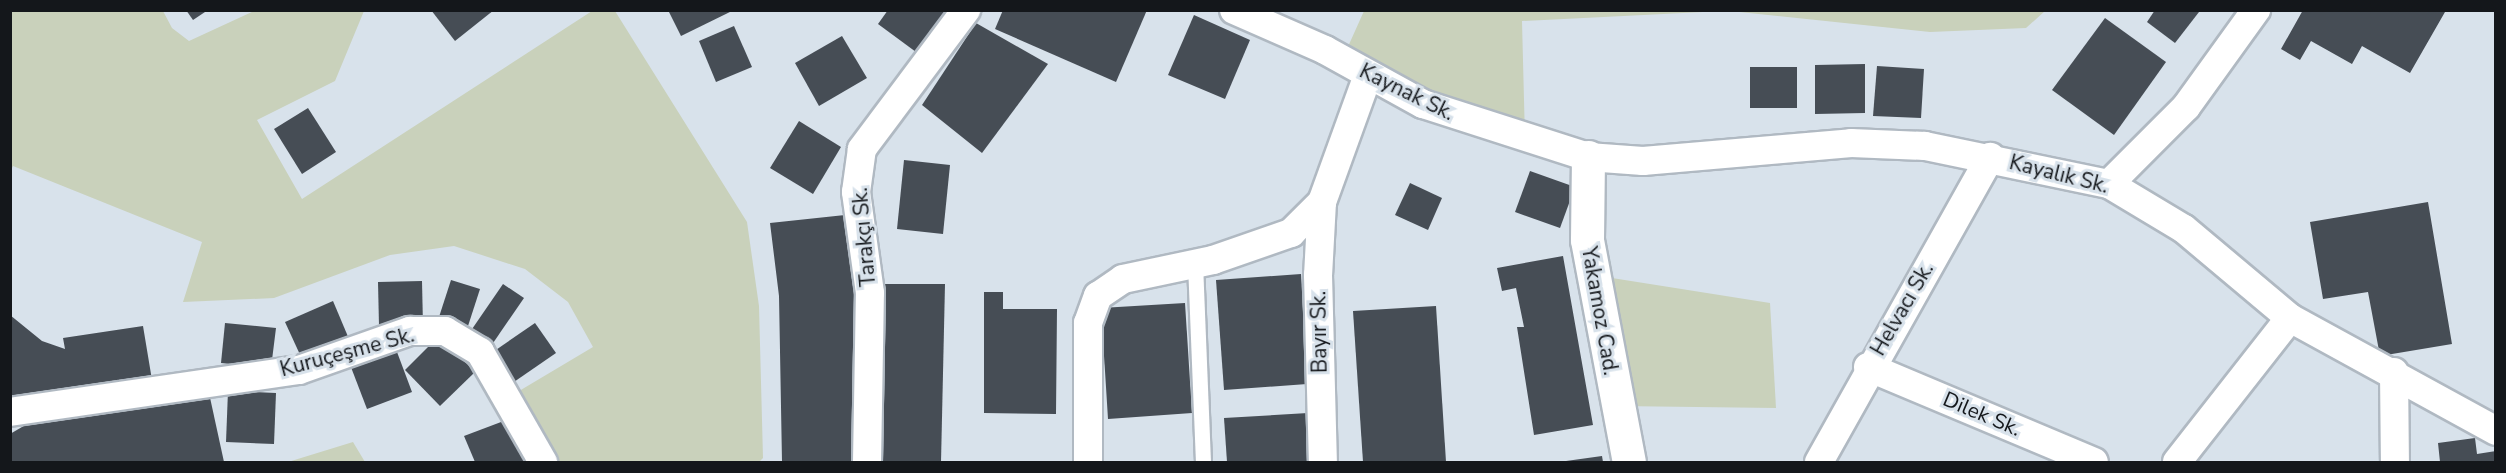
<!DOCTYPE html>
<html>
<head>
<meta charset="utf-8">
<style>
	body { margin:0 }
	#map { position:relative; width:2506px; height:473px; overflow:hidden; background:#d8e2eb; font-family:"Nunito Sans",sans-serif }
	div>[style] { position:absolute }
	.green>* { inset:0; background:#c9d1bb }
	.building>* { inset:0; background:#464d55 }
	.roads { filter:drop-shadow(2px 0 #b0b9c2) drop-shadow(-2px 0 #b0b9c2) drop-shadow(0 2px #b0b9c2) drop-shadow(0 -2px #b0b9c2) }
	.service>* { height:15px; margin:-7.5px; padding:0 7.5px; transform-origin:7.5px; border-radius:7.5px; background:#fff }
	.minor>* { height:28px; margin:-14px; padding:0 14px; transform-origin:14px; border-radius:14px; background:#fff }
	.tertiary>* { height:33px; margin:-16.5px; padding:0 16.5px; transform-origin:16.5px; border-radius:16.5px; background:#fff }
	span { translate:-50% -50%; white-space:nowrap; text-align:center; line-height:1.15; -webkit-text-stroke:6px #d8e2eb; paint-order:stroke }
	.street-label { font-size:21px; color:#14171b }
	.frame { position:absolute; inset:0; border:12px solid #14171b; pointer-events:none }
</style>
</head>
<body>
<div id="map">
	<div class="green">
		<i style="clip-path:polygon(11px 11px,163px 11px,172px 28px,189px 41px,254px 11px,364px 11px,335px 81px,257px 120px,302px 199px,592px 11px,615px 11px,747px 222px,759px 306px,763px 458px,759px 462px,543px 462px,509px 397px,593px 347px,568px 302px,525px 269px,454px 246px,390px 255px,274px 298px,183px 302px,202px 242px,13px 166px,11px 170px)"></i>
		<i style="clip-path:polygon(1364px 11px,1723px 11px,1522px 21px,1525px 139px,1342px 60px)"></i>
		<i style="clip-path:polygon(1730px 11px,2045px 11px,2026px 28px,1930px 32px)"></i>
		<i style="clip-path:polygon(1593px 275px,1770px 303px,1776px 408px,1617px 406px)"></i>
		<i style="clip-path:polygon(353px 442px,365px 462px,288px 462px)"></i>
	</div>
	<div class="building">
		<i style="clip-path:polygon(186px 10px,208px 10px,193px 20px)"></i>
		<i style="clip-path:polygon(431px 10px,494px 10px,455px 41px)"></i>
		<i style="clip-path:polygon(668px 10px,734px 10px,681px 36px)"></i>
		<i style="clip-path:polygon(888px 10px,947px 10px,916px 52px,878px 24px)"></i>
		<i style="clip-path:polygon(1003px 10px,1147px 10px,1116px 82px,995px 29px)"></i>
		<i style="clip-path:polygon(2155px 10px,2196px 10px,2199px 12px,2175px 43px,2147px 22px)"></i>
		<i style="clip-path:polygon(2303px 10px,2443px 10px,2445px 12px,2410px 73px,2362px 46px,2352px 64px,2311px 41px,2300px 60px,2281px 49px)"></i>
		<i style="clip-path:polygon(1194px 15px,1250px 40px,1225px 99px,1168px 75px)"></i>
		<i style="clip-path:polygon(2105px 18px,2166px 62px,2114px 135px,2052px 90px)"></i>
		<i style="clip-path:polygon(976px 23px,1048px 64px,982px 153px,922px 105px)"></i>
		<i style="clip-path:polygon(734px 26px,752px 67px,716px 82px,699px 41px)"></i>
		<i style="clip-path:polygon(842px 36px,867px 78px,819px 106px,795px 63px)"></i>
		<i style="clip-path:polygon(1865px 64px,1865px 113px,1815px 114px,1815px 65px)"></i>
		<i style="clip-path:polygon(1877px 66px,1924px 69px,1921px 118px,1873px 116px)"></i>
		<i style="clip-path:polygon(1750px 67px,1797px 67px,1797px 108px,1750px 108px)"></i>
		<i style="clip-path:polygon(308px 108px,336px 152px,302px 174px,274px 129px)"></i>
		<i style="clip-path:polygon(799px 121px,841px 147px,813px 194px,770px 168px)"></i>
		<i style="clip-path:polygon(904px 160px,950px 165px,943px 234px,897px 229px)"></i>
		<i style="clip-path:polygon(1530px 171px,1575px 187px,1560px 228px,1515px 212px)"></i>
		<i style="clip-path:polygon(1410px 183px,1442px 198px,1428px 230px,1395px 215px)"></i>
		<i style="clip-path:polygon(2428px 202px,2452px 344px,2380px 356px,2368px 292px,2323px 299px,2310px 222px)"></i>
		<i style="clip-path:polygon(845px 215px,858px 294px,857px 462px,782px 462px,779px 296px,770px 223px)"></i>
		<i style="clip-path:polygon(1563px 256px,1593px 425px,1534px 435px,1517px 327px,1524px 327px,1516px 288px,1502px 291px,1497px 268px)"></i>
		<i style="clip-path:polygon(1301px 274px,1307px 384px,1224px 390px,1216px 280px)"></i>
		<i style="clip-path:polygon(451px 280px,480px 289px,468px 326px,439px 317px)"></i>
		<i style="clip-path:polygon(422px 281px,423px 326px,379px 326px,378px 282px)"></i>
		<i style="clip-path:polygon(503px 284px,524px 298px,491px 346px,470px 332px)"></i>
		<i style="clip-path:polygon(881px 284px,945px 284px,941px 462px,875px 462px)"></i>
		<i style="clip-path:polygon(984px 292px,1003px 292px,1003px 309px,1057px 309px,1056px 414px,984px 413px)"></i>
		<i style="clip-path:polygon(333px 301px,349px 339px,302px 359px,285px 322px)"></i>
		<i style="clip-path:polygon(1185px 303px,1192px 413px,1108px 419px,1101px 308px)"></i>
		<i style="clip-path:polygon(1436px 306px,1446px 462px,1363px 462px,1353px 311px)"></i>
		<i style="clip-path:polygon(10px 315px,42px 341px,65px 349px,63px 338px,143px 326px,152px 380px,10px 401px)"></i>
		<i style="clip-path:polygon(225px 323px,276px 328px,271px 368px,221px 363px)"></i>
		<i style="clip-path:polygon(535px 323px,556px 353px,511px 384px,490px 354px)"></i>
		<i style="clip-path:polygon(439px 336px,475px 372px,440px 406px,405px 370px)"></i>
		<i style="clip-path:polygon(394px 344px,412px 392px,367px 409px,349px 362px)"></i>
		<i style="clip-path:polygon(228px 391px,276px 393px,274px 444px,226px 442px)"></i>
		<i style="clip-path:polygon(209px 393px,224px 462px,10px 462px,10px 434px,34px 420px)"></i>
		<i style="clip-path:polygon(1308px 413px,1311px 462px,1227px 462px,1224px 418px)"></i>
		<i style="clip-path:polygon(509px 419px,526px 462px,475px 462px,464px 436px)"></i>
		<i style="clip-path:polygon(2475px 438px,2477px 454px,2496px 451px,2496px 462px,2440px 462px,2438px 443px)"></i>
		<i style="clip-path:polygon(1602px 456px,1603px 462px,1566px 462px,1566px 461px)"></i>
	</div>
	<div class="roads">
		<div class="service">
			<i style="left:1195px;top:263px;width:199px;rotate:87.7deg"></i>
		</div>
		<div class="minor">
			<i style="left:1234px;top:10px;width:99px;rotate:23.7deg"></i>
			<i style="left:1325px;top:50px;width:112px;rotate:28.9deg"></i>
			<i style="left:1423px;top:104px;width:173px;rotate:17.8deg"></i>
			<i style="left:1588px;top:157px;width:55px;rotate:4.2deg"></i>
			<i style="left:1643px;top:161px;width:209px;rotate:-4.9deg"></i>
			<i style="left:1851px;top:143px;width:74px;rotate:2.3deg"></i>
			<i style="left:1925px;top:146px;width:188px;rotate:11.7deg"></i>
			<i style="left:2109px;top:184px;width:87px;rotate:31deg"></i>
			<i style="left:2184px;top:229px;width:138px;rotate:40deg"></i>
			<i style="left:2290px;top:318px;width:235px;rotate:28.7deg"></i>
			<i style="left:2109px;top:184px;width:109px;rotate:-45deg"></i>
			<i style="left:2186px;top:107px;width:120px;rotate:-54.2deg"></i>
			<i style="left:1322px;top:202px;width:73px;rotate:93.1deg"></i>
			<i style="left:1318px;top:275px;width:187px;rotate:88.5deg"></i>
			<i style="left:1868px;top:367px;width:245px;rotate:22.8deg"></i>
			<i style="left:2394px;top:372px;width:90px;rotate:89.4deg"></i>
			<i style="left:10px;top:412px;width:292px;rotate:-8.3deg"></i>
			<i style="left:299px;top:370px;width:118px;rotate:-19.4deg"></i>
			<i style="left:410px;top:331px;width:35px"></i>
			<i style="left:445px;top:331px;width:41px;rotate:31deg"></i>
			<i style="left:480px;top:352px;width:127px;rotate:60.2deg"></i>
			<i style="left:867px;top:462px;width:169px;rotate:-89deg"></i>
			<i style="left:870px;top:293px;width:102px;rotate:-97.9deg"></i>
			<i style="left:856px;top:192px;width:43px;rotate:-82.1deg"></i>
			<i style="left:862px;top:149px;width:174px;rotate:-53.2deg"></i>
			<i style="left:1088px;top:462px;width:139px;rotate:-90deg"></i>
			<i style="left:1088px;top:323px;width:29px;rotate:-70deg"></i>
			<i style="left:1098px;top:296px;width:30px;rotate:-34deg"></i>
			<i style="left:1123px;top:279px;width:92px;rotate:-11.9deg"></i>
			<i style="left:1213px;top:260px;width:83px;rotate:-19.1deg"></i>
			<i style="left:1291px;top:233px;width:44px;rotate:-45deg"></i>
			<i style="left:1322px;top:202px;width:135px;rotate:-70.1deg"></i>
			<i style="left:1819px;top:462px;width:350px;rotate:-60.7deg"></i>
			<i style="left:2177px;top:462px;width:183px;rotate:-51.9deg"></i>
		</div>
		<div class="tertiary">
			<i style="left:1588px;top:157px;width:83px;rotate:90.7deg"></i>
			<i style="left:1587px;top:240px;width:226px;rotate:79.3deg"></i>
		</div>
	</div>
	<div class="street-label">
		<span style="left:1407px;top:92px;rotate:26deg">Kaynak Sk.</span>
		<span style="left:2059px;top:174px;rotate:14deg">Kayalık Sk.</span>
		<span style="left:864px;top:237px;rotate:-95deg">Tarakçı Sk.</span>
		<span style="left:1902px;top:309px;rotate:-60deg">Helvacı Sk.</span>
		<span style="left:1600px;top:311px;rotate:80deg">Yakamoz Cad.</span>
		<span style="left:1319px;top:332px;rotate:-91deg">Bayır Sk.</span>
		<span style="left:347px;top:352px;rotate:-15deg">Kuruçeşme Sk.</span>
		<span style="left:1982px;top:414px;rotate:23deg">Dilek Sk.</span>
	</div>
	<div class="frame"></div>
</div>
</body>
</html>
